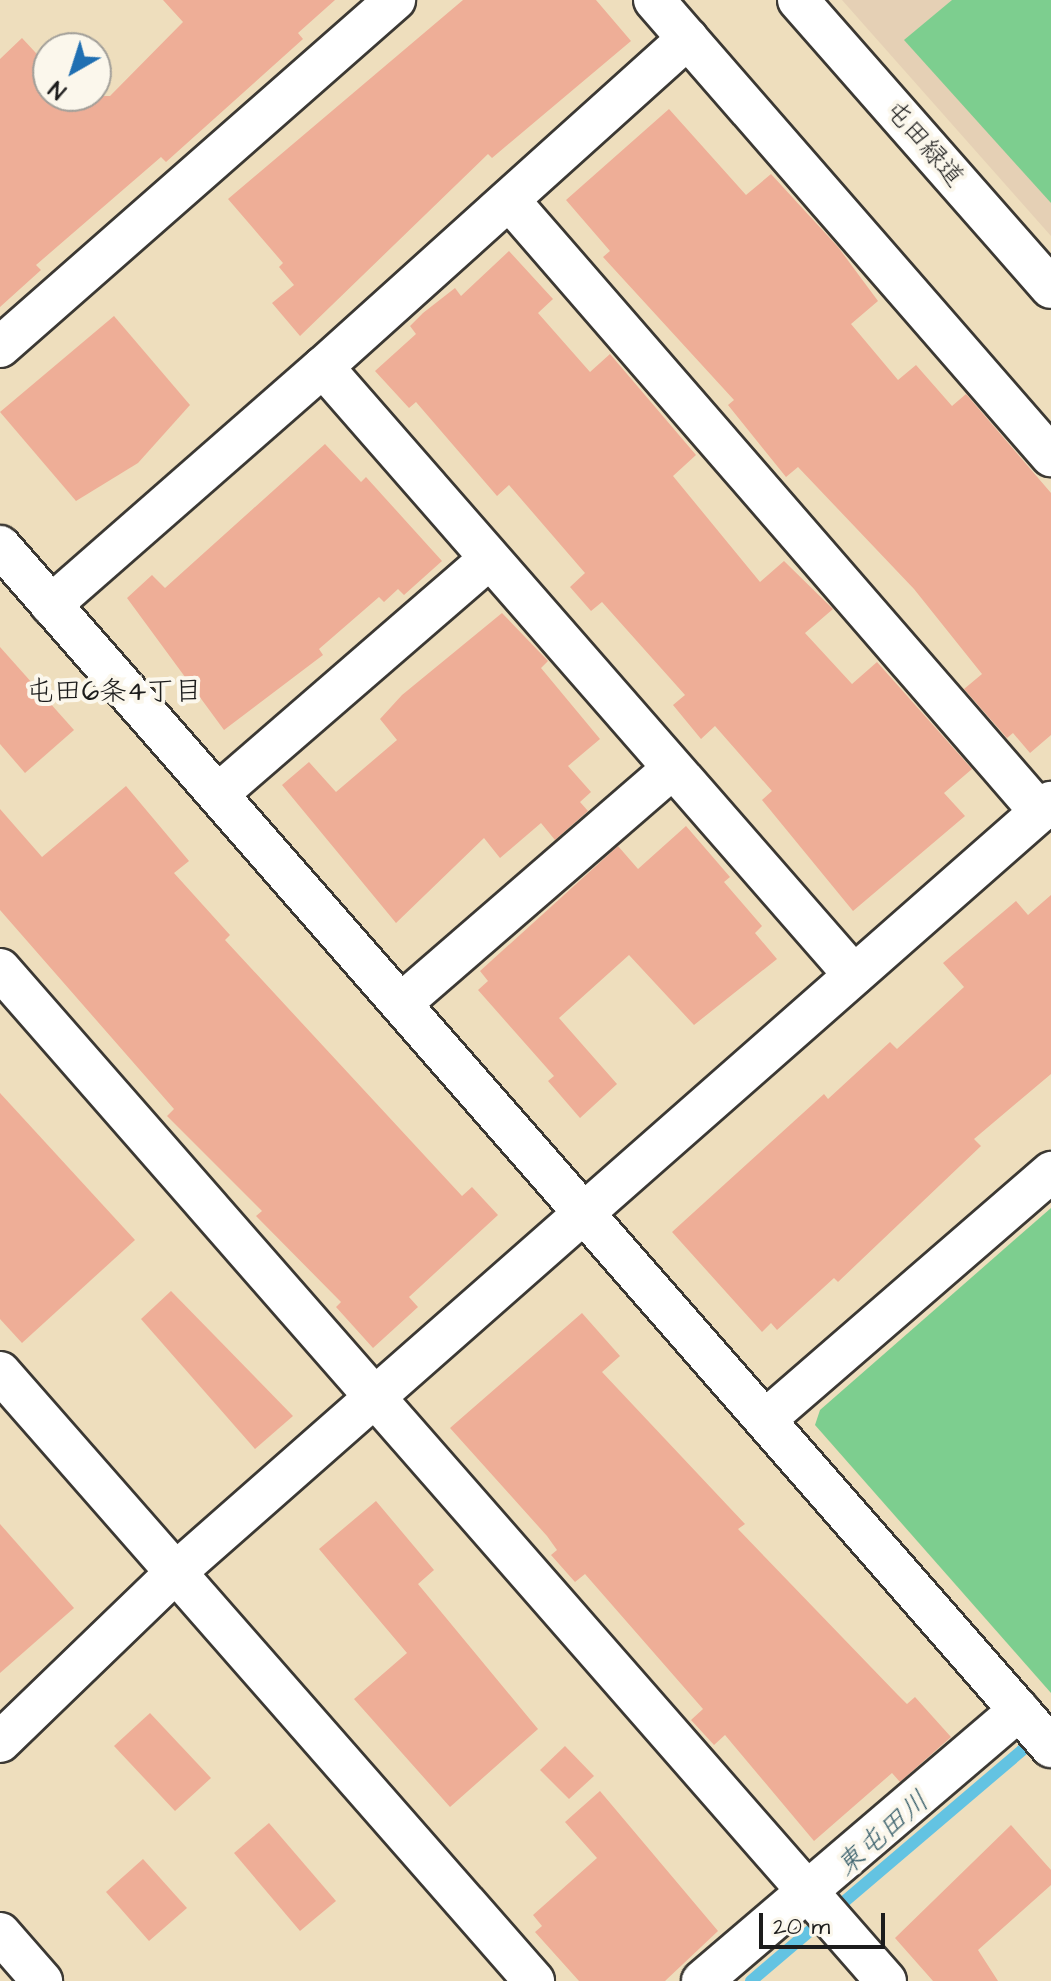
<!DOCTYPE html>
<html>
<head>
<meta charset="utf-8">
<style>
	body { margin:0 }
	#map { position:relative; width:1051px; height:1981px; overflow:hidden; background:#eedebd; font-family:"Architects Daughter","Klee One",sans-serif }
	div>[style] { position:absolute }
	.built>* { inset:0; background:#e5d0b5 }
	.green>* { inset:0; background:#7dce8f }
	.stream>* { height:12px; margin:-6px; padding:0 6px; transform-origin:6px; border-radius:6px; background:#63c3e2 }
	.building>* { inset:0; background:#eeae97 }
	.roads { filter:drop-shadow(2px 0 #3c3934) drop-shadow(-2px 0 #3c3934) drop-shadow(0 2px #3c3934) drop-shadow(0 -2px #3c3934) }
	.minor>* { height:40px; margin:-20px; padding:0 20px; transform-origin:20px; border-radius:20px; background:#fff }
	span { translate:-50% -50%; white-space:nowrap; text-align:center; line-height:1.15; -webkit-text-stroke:8px #fbf7ec; paint-order:stroke }
	.street-label { font-size:26px; color:#1c1c1c }
	.neighbourhood-label { font-size:28px; color:#1c1c1c }
	.water-label { font-size:28px; color:#385f6b; font-style:italic }
	.north { position:absolute; left:32px; top:32px; width:80px; height:80px; box-sizing:border-box; background:#fbf7ec; border:2px solid #a29f99; border-radius:50%; rotate:219deg; font-size:22px; font-weight:700; line-height:32px; text-align:center; color:#1c1c1c }
	.north::after { content:''; display:block; margin:auto; width:28px; height:36px; background:#1f6fb2; clip-path:polygon(50% 0,100% 100%,50% 72%,0 100%) }
	.scale { position:absolute; left:759px; top:1913px; width:126px; height:36px; box-sizing:border-box; border:4px solid #1c1c1c; border-top:0; padding-left:10px; font-size:24px; line-height:28px; white-space:nowrap; color:#1c1c1c; -webkit-text-stroke:6px #fbf7ec; paint-order:stroke }
</style>
</head>
<body>
<div id="map">
	<div class="built">
		<i style="clip-path:polygon(842px 0,1051px 0,1051px 236px)"></i>
	</div>
	<div class="green">
		<i style="clip-path:polygon(952px 0,1051px 0,1051px 203px,904px 40px)"></i>
		<i style="clip-path:polygon(1051px 1208px,1051px 1693px,815px 1425px,820px 1410px)"></i>
	</div>
	<div class="stream">
		<i style="left:751px;top:1981px;width:373px;rotate:-40.4deg"></i>
	</div>
	<div class="building">
		<i style="clip-path:polygon(163px 0,335px 0,298px 33px,303px 39px,166px 162px,161px 157px,36px 265px,41px 270px,0 307px,0 59px,22px 38px,48px 66px,48px 96px,110px 96px,183px 22px)"></i>
		<i style="clip-path:polygon(463px 0,596px 0,631px 41px,492px 158px,488px 154px,300px 336px,272px 303px,294px 285px,279px 267px,283px 263px,228px 199px)"></i>
		<i style="clip-path:polygon(669px 109px,746px 195px,771px 174px,838px 247px,878px 301px,851px 324px,898px 380px,916px 365px,952px 406px,966px 394px,1051px 493px,1051px 735px,1030px 753px,1013px 733px,1007px 738px,964px 689px,982px 674px,914px 589px,798px 467px,786px 477px,728px 405px,734px 400px,603px 257px,610px 251px,566px 200px)"></i>
		<i style="clip-path:polygon(509px 251px,553px 299px,538px 313px,590px 372px,610px 354px,696px 455px,673px 476px,760px 582px,784px 561px,833px 609px,805px 633px,852px 684px,877px 662px,972px 769px,944px 793px,965px 816px,853px 911px,762px 800px,772px 791px,715px 726px,701px 739px,673px 705px,685px 695px,602px 602px,591px 611px,570px 587px,585px 573px,509px 485px,497px 496px,416px 402px,409px 408px,375px 371px,416px 334px,410px 326px,423px 313px,455px 288px,461px 296px)"></i>
		<i style="clip-path:polygon(114px 316px,190px 405px,138px 463px,76px 501px,0 412px)"></i>
		<i style="clip-path:polygon(325px 444px,361px 482px,366px 477px,442px 561px,404px 595px,398px 589px,384px 602px,379px 597px,319px 649px,323px 655px,224px 730px,127px 598px,152px 575px,165px 588px)"></i>
		<i style="clip-path:polygon(502px 613px,548px 661px,541px 668px,600px 739px,568px 766px,591px 792px,580px 802px,588px 811px,555px 840px,541px 823px,500px 858px,484px 838px,396px 923px,282px 785px,309px 762px,336px 792px,397px 740px,380px 719px,402px 695px)"></i>
		<i style="clip-path:polygon(0 647px,74px 730px,25px 773px,0 744px)"></i>
		<i style="clip-path:polygon(126px 786px,189px 861px,174px 873px,230px 935px,225px 940px,462px 1196px,472px 1187px,498px 1215px,409px 1297px,418px 1307px,373px 1348px,336px 1307px,341px 1302px,256px 1216px,262px 1211px,167px 1116px,174px 1109px,0 910px,0 809px,42px 857px)"></i>
		<i style="clip-path:polygon(686px 826px,730px 877px,724px 882px,762px 926px,755px 933px,777px 959px,694px 1025px,629px 955px,559px 1018px,617px 1084px,580px 1118px,548px 1081px,554px 1076px,478px 990px,488px 981px,480px 971px,618px 846px,638px 869px)"></i>
		<i style="clip-path:polygon(1051px 895px,1051px 1074px,974px 1139px,981px 1146px,838px 1282px,834px 1278px,777px 1330px,771px 1323px,762px 1332px,672px 1232px,824px 1094px,828px 1099px,890px 1042px,897px 1049px,964px 987px,943px 963px,1016px 901px,1028px 915px)"></i>
		<i style="clip-path:polygon(0 1093px,135px 1240px,22px 1343px,0 1319px)"></i>
		<i style="clip-path:polygon(171px 1291px,293px 1416px,255px 1449px,141px 1319px)"></i>
		<i style="clip-path:polygon(582px 1313px,620px 1356px,602px 1372px,745px 1524px,738px 1529px,896px 1693px,907px 1704px,915px 1697px,951px 1737px,900px 1782px,892px 1773px,814px 1841px,725px 1735px,714px 1745px,691px 1720px,703px 1709px,585px 1574px,575px 1582px,551px 1555px,557px 1550px,547px 1536px,450px 1428px)"></i>
		<i style="clip-path:polygon(376px 1501px,434px 1570px,418px 1584px,538px 1729px,450px 1807px,354px 1699px,407px 1653px,319px 1549px)"></i>
		<i style="clip-path:polygon(0 1524px,74px 1608px,0 1673px)"></i>
		<i style="clip-path:polygon(150px 1713px,211px 1778px,175px 1811px,114px 1746px)"></i>
		<i style="clip-path:polygon(565px 1746px,594px 1776px,569px 1799px,540px 1770px)"></i>
		<i style="clip-path:polygon(600px 1791px,718px 1931px,665px 1981px,579px 1981px,535px 1932px,542px 1926px,533px 1915px,597px 1858px,565px 1822px)"></i>
		<i style="clip-path:polygon(269px 1823px,336px 1901px,300px 1931px,234px 1853px)"></i>
		<i style="clip-path:polygon(1011px 1825px,1051px 1870px,1051px 1885px,978px 1950px,998px 1981px,933px 1981px,895px 1938px)"></i>
		<i style="clip-path:polygon(143px 1859px,187px 1908px,149px 1941px,106px 1892px)"></i>
	</div>
	<div class="roads">
		<div class="minor">
			<i style="left:654px;top:0;width:605px;rotate:48.96deg"></i>
			<i style="left:798px;top:0;width:383px;rotate:48.7deg"></i>
			<i style="left:509px;top:200px;width:810px;rotate:49.05deg"></i>
			<i style="left:0;top:347px;width:526px;rotate:-41.3deg"></i>
			<i style="left:323px;top:367px;width:491px;rotate:-42deg"></i>
			<i style="left:0;top:546px;width:1596px;rotate:48.81deg"></i>
			<i style="left:51px;top:605px;width:361px;rotate:-41.2deg"></i>
			<i style="left:323px;top:367px;width:807px;rotate:48.87deg"></i>
			<i style="left:218px;top:794px;width:359px;rotate:-40.9deg"></i>
			<i style="left:0;top:969px;width:1345px;rotate:48.8deg"></i>
			<i style="left:403px;top:1002px;width:354px;rotate:-40.9deg"></i>
			<i style="left:0;top:1372px;width:810px;rotate:48.75deg"></i>
			<i style="left:765px;top:1420px;width:379px;rotate:-40.9deg"></i>
			<i style="left:0;top:1742px;width:245px;rotate:-44deg"></i>
			<i style="left:176px;top:1572px;width:1166px;rotate:-41.35deg"></i>
			<i style="left:0;top:1933px;width:64px;rotate:48.8deg"></i>
			<i style="left:702px;top:1981px;width:417px;rotate:-40.5deg"></i>
		</div>
	</div>
	<div class="street-label">
		<span style="left:924px;top:144px;rotate:49deg">屯田緑道</span>
	</div>
	<div class="neighbourhood-label">
		<span style="left:114px;top:692px">屯田6条4丁目</span>
	</div>
	<div class="water-label">
		<span style="left:883px;top:1834px;rotate:-41deg">東屯田川</span>
	</div>
	<div class="north">N</div>
	<div class="scale">20 m</div>
</div>
</body>
</html>
